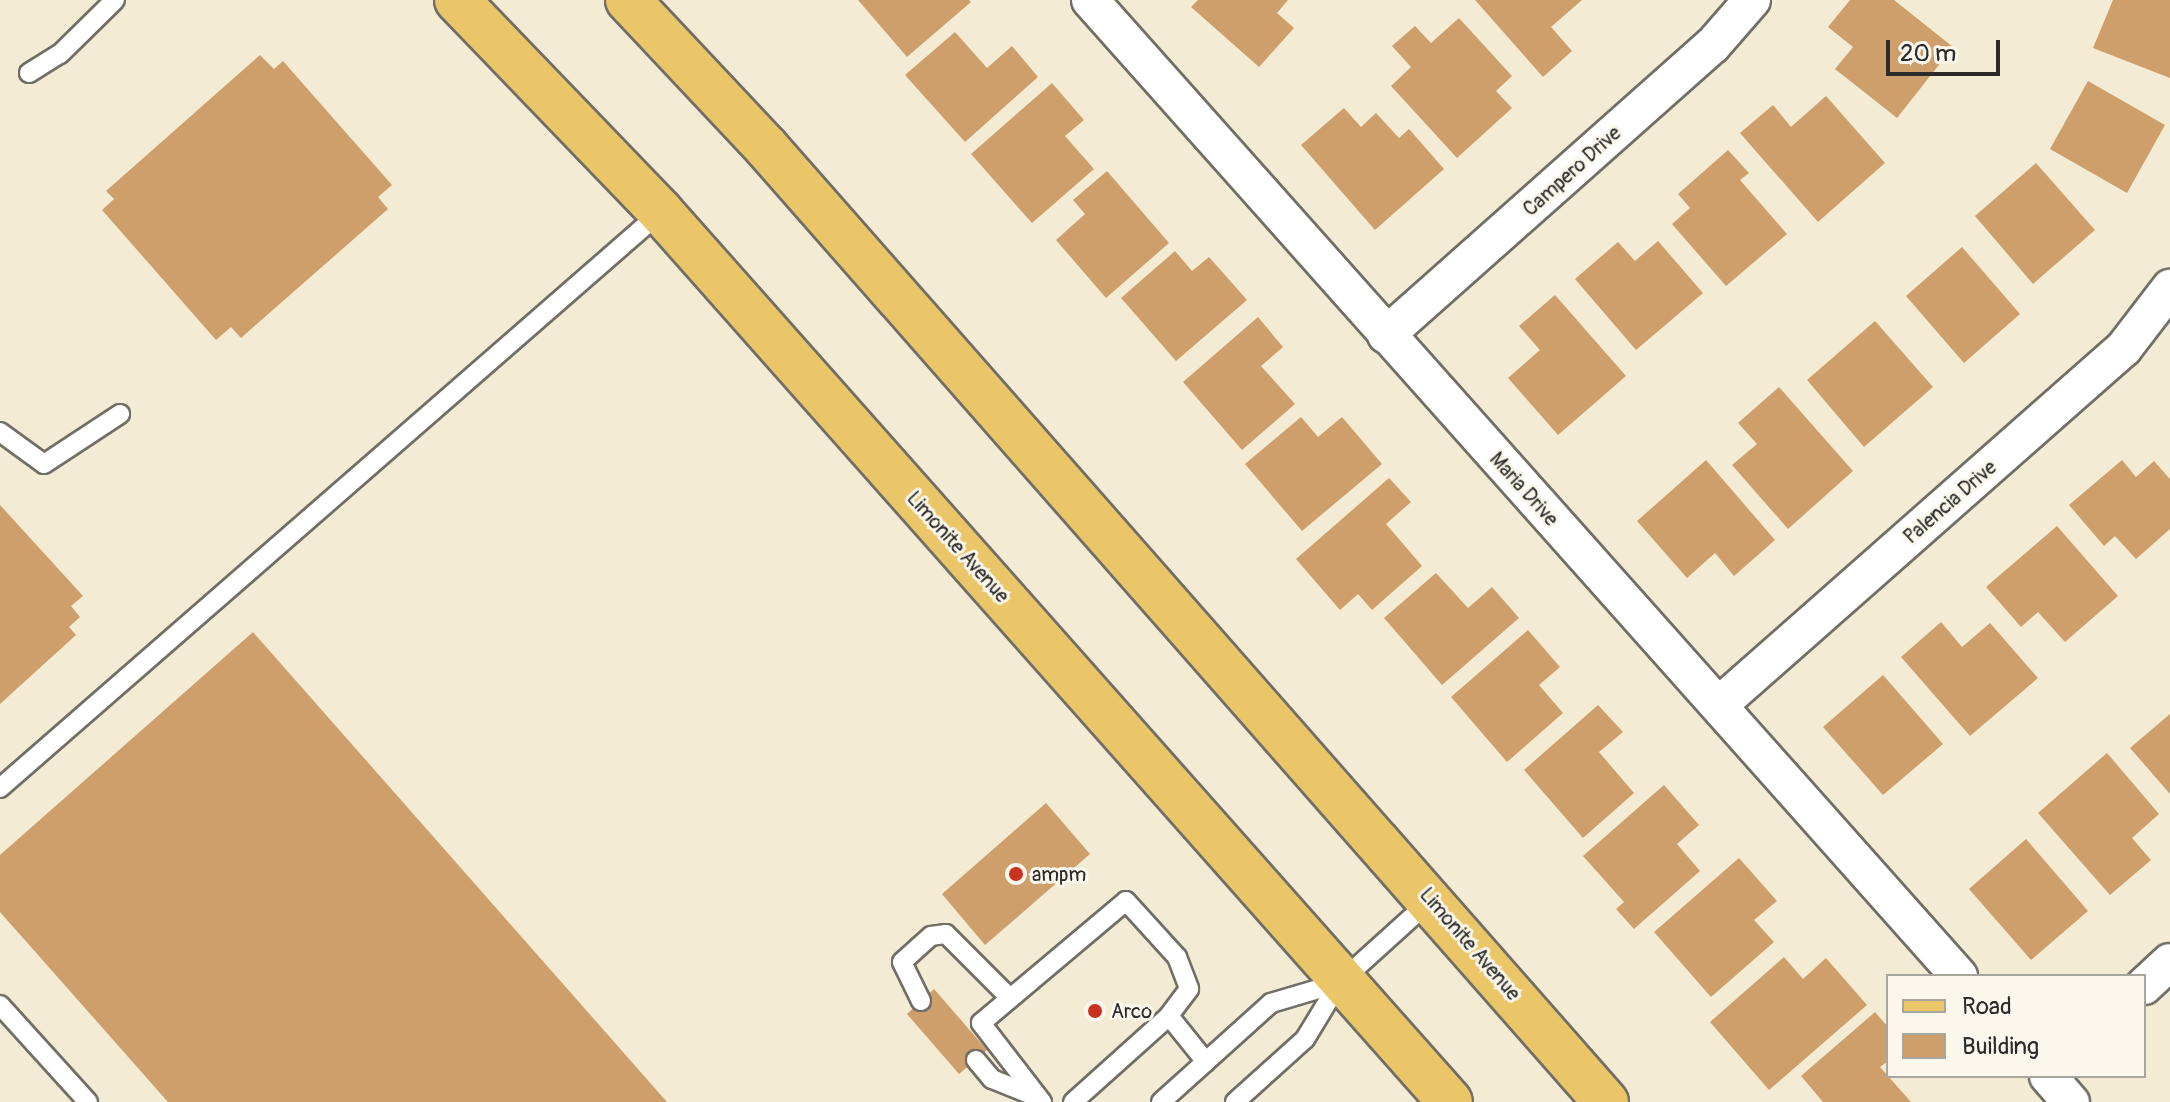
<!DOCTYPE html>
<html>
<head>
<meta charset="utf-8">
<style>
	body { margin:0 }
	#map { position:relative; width:2170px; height:1102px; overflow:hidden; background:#f3ebd4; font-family:Pangolin,sans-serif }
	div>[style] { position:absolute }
	.building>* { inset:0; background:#cf9f6b }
	.roads { filter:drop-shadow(2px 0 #716e66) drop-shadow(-2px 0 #716e66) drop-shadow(0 2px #716e66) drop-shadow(0 -2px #716e66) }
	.service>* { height:18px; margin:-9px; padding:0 9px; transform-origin:9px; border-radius:9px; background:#fff }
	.minor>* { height:36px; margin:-18px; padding:0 18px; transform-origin:18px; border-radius:18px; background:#fff }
	.primary>* { height:44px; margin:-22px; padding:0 22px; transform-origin:22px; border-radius:22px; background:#eac669 }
	.dots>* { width:22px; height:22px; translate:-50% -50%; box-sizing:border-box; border:4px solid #fbf7ec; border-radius:50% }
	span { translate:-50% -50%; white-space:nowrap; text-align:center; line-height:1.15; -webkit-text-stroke:6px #fbf7ec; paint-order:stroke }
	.street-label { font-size:20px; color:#2b2b2b }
	.poi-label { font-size:20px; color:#2b2b2b }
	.left { translate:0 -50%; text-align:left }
	.legend { position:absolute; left:1886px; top:974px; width:260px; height:104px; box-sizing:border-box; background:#fbf7ec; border:2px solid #a8a59f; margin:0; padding:10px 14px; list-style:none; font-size:24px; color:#2b2b2b }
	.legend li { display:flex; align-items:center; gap:16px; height:40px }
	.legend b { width:40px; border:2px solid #a8a59f }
	.scale { position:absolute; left:1886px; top:40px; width:114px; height:36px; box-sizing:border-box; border:4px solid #2b2b2b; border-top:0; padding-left:10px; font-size:24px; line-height:28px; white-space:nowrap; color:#2b2b2b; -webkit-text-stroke:6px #fbf7ec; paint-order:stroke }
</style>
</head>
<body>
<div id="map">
	<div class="building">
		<i style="clip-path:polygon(858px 0,969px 0,971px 2px,907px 57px)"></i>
		<i style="clip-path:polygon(1198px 0,1288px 0,1277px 13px,1294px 28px,1259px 67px,1191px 7px)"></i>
		<i style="clip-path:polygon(1475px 0,1582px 0,1551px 27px,1572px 51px,1543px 77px)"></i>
		<i style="clip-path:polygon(1850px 0,1894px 0,1953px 47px,1897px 118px,1835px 69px,1853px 47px,1828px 27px)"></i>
		<i style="clip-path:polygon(2113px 0,2170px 0,2170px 78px,2093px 48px)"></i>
		<i style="clip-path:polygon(1459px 18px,1512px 76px,1496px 91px,1512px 108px,1457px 158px,1391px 86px,1411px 67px,1392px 46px,1415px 26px,1431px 43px)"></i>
		<i style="clip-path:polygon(955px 32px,987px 68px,1012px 46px,1038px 77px,965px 142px,905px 75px)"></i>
		<i style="clip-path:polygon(260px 55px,274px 69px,283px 61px,392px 185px,378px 197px,388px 209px,241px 338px,231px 327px,216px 340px,102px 210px,114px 199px,106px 191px)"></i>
		<i style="clip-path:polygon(2088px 81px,2165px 125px,2127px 193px,2050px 149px)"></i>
		<i style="clip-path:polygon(1052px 83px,1084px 120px,1065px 136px,1094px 169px,1032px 223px,971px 154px)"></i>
		<i style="clip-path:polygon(1826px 96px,1885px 163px,1818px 222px,1740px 133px,1773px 105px,1791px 127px)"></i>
		<i style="clip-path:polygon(1344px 108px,1361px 127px,1376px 113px,1399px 138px,1409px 129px,1444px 169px,1375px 230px,1301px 145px)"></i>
		<i style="clip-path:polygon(1728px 150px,1749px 173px,1740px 180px,1787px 234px,1726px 286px,1672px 224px,1690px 208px,1678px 194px)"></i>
		<i style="clip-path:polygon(2036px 163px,2095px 230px,2033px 284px,1975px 216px)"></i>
		<i style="clip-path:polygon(1107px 171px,1169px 243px,1106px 298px,1056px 240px,1085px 214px,1073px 200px)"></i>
		<i style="clip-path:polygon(1658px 241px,1703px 293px,1636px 350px,1575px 279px,1618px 242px,1635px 261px)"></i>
		<i style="clip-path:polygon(1962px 247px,2020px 314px,1964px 363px,1906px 296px)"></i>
		<i style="clip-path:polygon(1175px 251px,1192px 271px,1209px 257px,1247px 300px,1176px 361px,1121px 298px)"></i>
		<i style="clip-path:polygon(1555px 295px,1626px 376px,1558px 435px,1508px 378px,1540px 350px,1519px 326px)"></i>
		<i style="clip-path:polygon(1258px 317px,1283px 347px,1261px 366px,1295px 404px,1242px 450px,1183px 382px)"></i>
		<i style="clip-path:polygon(1875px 321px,1933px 387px,1864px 447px,1807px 380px)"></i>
		<i style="clip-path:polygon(1779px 387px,1853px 471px,1788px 529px,1732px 465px,1757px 444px,1738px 423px)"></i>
		<i style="clip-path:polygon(1301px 417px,1318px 437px,1342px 417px,1382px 464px,1302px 531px,1245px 464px)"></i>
		<i style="clip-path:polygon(1706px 460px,1775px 540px,1734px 576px,1715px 553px,1687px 578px,1637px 521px)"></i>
		<i style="clip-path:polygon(2122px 460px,2136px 477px,2154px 461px,2170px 479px,2170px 529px,2136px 559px,2115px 536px,2104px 546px,2069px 505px)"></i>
		<i style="clip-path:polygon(1389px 478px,1411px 502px,1386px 524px,1422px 566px,1372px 610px,1358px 594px,1340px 610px,1296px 559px)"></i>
		<i style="clip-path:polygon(0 505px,83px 596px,71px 606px,80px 617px,69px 627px,76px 635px,0 704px)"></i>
		<i style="clip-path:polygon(2057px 526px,2118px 596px,2065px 642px,2038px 612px,2021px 627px,1986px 587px)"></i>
		<i style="clip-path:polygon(1436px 573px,1468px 608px,1492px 587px,1519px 618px,1442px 685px,1384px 618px)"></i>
		<i style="clip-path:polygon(1941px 622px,1962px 647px,1990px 623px,2038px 678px,1970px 736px,1901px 657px)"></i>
		<i style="clip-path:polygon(1528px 630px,1560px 667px,1539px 685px,1563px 713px,1507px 762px,1451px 697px)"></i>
		<i style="clip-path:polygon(253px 632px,667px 1102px,168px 1102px,0 912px,0 855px)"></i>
		<i style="clip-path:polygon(1883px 675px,1943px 744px,1883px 795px,1823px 727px)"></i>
		<i style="clip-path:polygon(1598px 705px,1623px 732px,1599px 752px,1634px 793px,1583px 838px,1524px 770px)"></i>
		<i style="clip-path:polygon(2170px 714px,2170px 794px,2130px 748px)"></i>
		<i style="clip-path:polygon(2107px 753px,2159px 814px,2132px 838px,2151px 860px,2110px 895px,2038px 813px)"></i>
		<i style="clip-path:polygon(1664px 785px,1699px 825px,1677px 844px,1700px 871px,1634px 929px,1616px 909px,1624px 902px,1583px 856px)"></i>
		<i style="clip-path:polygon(1046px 803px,1090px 854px,985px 945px,942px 894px)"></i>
		<i style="clip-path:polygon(2026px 839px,2088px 911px,2031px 960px,1969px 889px)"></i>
		<i style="clip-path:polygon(1739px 858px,1777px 901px,1754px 920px,1774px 942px,1711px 997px,1654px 932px)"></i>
		<i style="clip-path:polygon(1784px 957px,1803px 979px,1826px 958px,1867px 1005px,1769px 1090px,1710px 1022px)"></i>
		<i style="clip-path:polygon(934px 989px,987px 1050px,959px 1074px,907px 1014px)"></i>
		<i style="clip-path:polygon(1875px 1012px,1888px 1027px,1888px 1061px,1880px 1067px,1911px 1102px,1823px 1102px,1801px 1076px)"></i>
	</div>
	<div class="roads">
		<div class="service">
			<i style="left:29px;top:73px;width:36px;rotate:-32deg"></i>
			<i style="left:60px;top:54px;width:77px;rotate:-44.5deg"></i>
			<i style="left:0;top:432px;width:54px;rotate:36deg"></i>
			<i style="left:44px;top:464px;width:91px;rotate:-33.3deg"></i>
			<i style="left:0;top:788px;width:877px;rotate:-41.07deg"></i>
			<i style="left:921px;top:1001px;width:43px;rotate:-116deg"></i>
			<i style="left:902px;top:962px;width:39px;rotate:-42deg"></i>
			<i style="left:931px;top:936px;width:15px;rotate:-8deg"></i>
			<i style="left:946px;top:934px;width:91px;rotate:45deg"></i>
			<i style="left:0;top:1005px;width:131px;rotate:47.8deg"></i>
			<i style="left:1169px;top:1016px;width:59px;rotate:51.2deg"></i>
			<i style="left:976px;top:1060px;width:25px;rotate:50deg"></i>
			<i style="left:992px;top:1079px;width:48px;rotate:21.8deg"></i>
			<i style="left:1042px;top:1102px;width:100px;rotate:-127.7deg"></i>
			<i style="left:981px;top:1023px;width:189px;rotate:-40.1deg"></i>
			<i style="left:1126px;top:901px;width:76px;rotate:47.7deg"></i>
			<i style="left:1177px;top:957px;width:34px;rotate:69deg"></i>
			<i style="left:1189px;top:989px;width:34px;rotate:127deg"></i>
			<i style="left:1169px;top:1016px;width:129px;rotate:138.1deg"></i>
			<i style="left:1161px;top:1102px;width:148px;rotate:-42deg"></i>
			<i style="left:1271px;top:1003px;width:71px;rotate:-16.4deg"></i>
			<i style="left:1235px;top:1102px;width:94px;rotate:-42deg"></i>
			<i style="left:1305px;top:1039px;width:66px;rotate:-58.7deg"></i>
			<i style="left:1339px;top:983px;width:124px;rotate:-42.1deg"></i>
		</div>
		<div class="minor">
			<i style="left:1090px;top:0;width:1307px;rotate:48.32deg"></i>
			<i style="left:1386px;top:335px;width:436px;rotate:-41.6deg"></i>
			<i style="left:1712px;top:46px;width:61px;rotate:-49deg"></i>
			<i style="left:1719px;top:705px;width:540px;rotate:-41.4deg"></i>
			<i style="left:2124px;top:348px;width:76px;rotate:-52.5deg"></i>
			<i style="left:2144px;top:986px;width:35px;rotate:-43deg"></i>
			<i style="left:2048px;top:1076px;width:35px;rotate:49deg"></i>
		</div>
		<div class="primary">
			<i style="left:457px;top:0;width:294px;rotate:46.1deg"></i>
			<i style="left:661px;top:212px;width:1189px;rotate:48.44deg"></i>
			<i style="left:628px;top:0;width:202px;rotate:46.8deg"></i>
			<i style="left:766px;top:147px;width:1272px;rotate:48.67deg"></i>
		</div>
	</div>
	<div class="dots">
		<i style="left:1016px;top:874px;background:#c8321e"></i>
		<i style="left:1095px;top:1011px;background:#c8321e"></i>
	</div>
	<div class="street-label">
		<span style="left:1572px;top:171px;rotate:-42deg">Campero Drive</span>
		<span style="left:1524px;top:489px;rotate:48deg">Maria Drive</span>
		<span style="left:1950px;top:502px;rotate:-41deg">Palencia Drive</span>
		<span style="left:958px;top:547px;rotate:48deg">Limonite Avenue</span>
		<span style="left:1470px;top:944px;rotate:49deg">Limonite Avenue</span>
	</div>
	<div class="poi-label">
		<span class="left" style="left:1032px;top:874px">ampm</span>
		<span class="left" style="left:1111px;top:1011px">Arco</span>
	</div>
	<ul class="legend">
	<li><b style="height:10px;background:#eac669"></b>Road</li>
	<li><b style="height:22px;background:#cf9f6b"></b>Building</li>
	</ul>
	<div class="scale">20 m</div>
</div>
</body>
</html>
